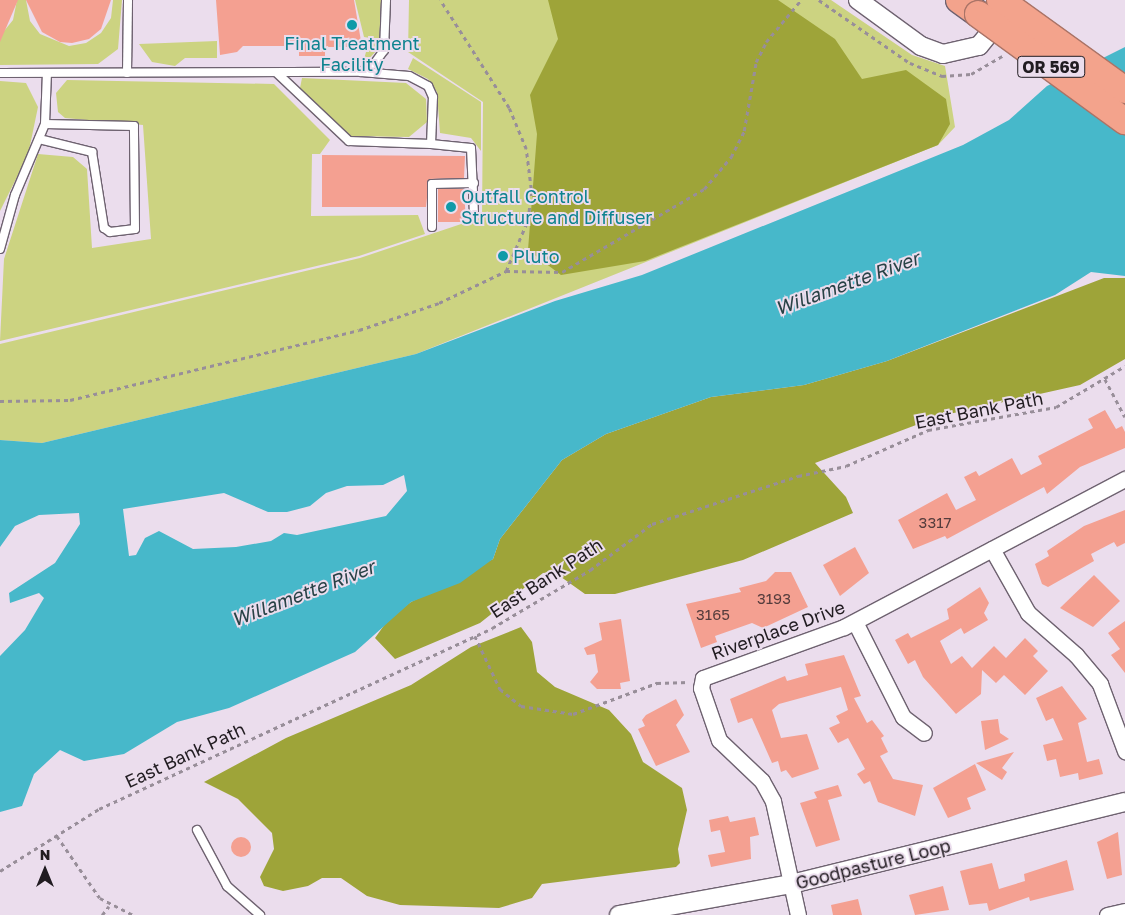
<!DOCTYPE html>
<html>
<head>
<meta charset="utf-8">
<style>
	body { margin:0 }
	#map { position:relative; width:1125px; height:915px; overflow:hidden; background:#ebdded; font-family:"Golos Text",sans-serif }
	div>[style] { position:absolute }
	.green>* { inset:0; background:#ccd381 }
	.forest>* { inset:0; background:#9ea439 }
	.water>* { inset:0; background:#47b8ca }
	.building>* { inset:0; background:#f4a091 }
	.round { border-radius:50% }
	.path>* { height:2.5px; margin-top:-1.25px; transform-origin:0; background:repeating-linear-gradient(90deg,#988e99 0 4px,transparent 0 8px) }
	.roads { filter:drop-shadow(1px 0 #6e6270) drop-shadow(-1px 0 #6e6270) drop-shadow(0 1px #6e6270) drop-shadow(0 -1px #6e6270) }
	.service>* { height:8px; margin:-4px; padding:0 4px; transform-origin:4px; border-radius:4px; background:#fff }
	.minor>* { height:15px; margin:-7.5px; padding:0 7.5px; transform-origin:7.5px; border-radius:7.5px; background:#fff }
	.tertiary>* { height:18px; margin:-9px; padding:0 9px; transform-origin:9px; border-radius:9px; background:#fff }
	.motorway>* { height:26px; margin:-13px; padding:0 13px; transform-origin:13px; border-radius:13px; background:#f3a38c }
	.bridges { filter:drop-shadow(1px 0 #aa7467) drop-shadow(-1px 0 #aa7467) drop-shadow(0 1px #aa7467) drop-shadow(0 -1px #aa7467) }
	.motorway-bridge>* { height:26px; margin:-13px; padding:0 13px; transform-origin:13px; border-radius:13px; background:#f3a38c }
	.dots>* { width:14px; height:14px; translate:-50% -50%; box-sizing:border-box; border:2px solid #ebdded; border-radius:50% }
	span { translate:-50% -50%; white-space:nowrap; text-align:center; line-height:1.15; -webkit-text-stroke:4px #ebdded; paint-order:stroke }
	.number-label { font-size:15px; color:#563d3d }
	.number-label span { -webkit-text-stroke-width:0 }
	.shield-label span { padding:1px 4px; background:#ebdded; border:1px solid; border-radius:4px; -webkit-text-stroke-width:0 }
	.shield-label { font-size:16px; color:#211c21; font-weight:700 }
	.culture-label { font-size:18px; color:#0d838f }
	.left { translate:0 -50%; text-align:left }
	.street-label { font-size:18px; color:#211c21 }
	.water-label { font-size:19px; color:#284246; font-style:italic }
	.north { position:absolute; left:20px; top:845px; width:50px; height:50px; -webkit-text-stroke:4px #ebdded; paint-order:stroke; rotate:0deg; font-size:14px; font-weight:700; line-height:20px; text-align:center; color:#211c21 }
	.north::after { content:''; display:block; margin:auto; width:18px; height:22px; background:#211c21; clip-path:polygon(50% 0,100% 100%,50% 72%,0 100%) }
</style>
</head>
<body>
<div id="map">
	<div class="green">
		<i style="clip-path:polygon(17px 0,26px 0,30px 21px,40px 34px,69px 46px,86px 43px,101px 33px,111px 18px,113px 0,122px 0,118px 49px,98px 64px,0 65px,0 36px,13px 20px)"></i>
		<i style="clip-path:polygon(355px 0,381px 0,379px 48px,362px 66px,370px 38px,364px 37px)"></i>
		<i style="clip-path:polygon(409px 0,831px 0,912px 55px,945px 66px,955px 127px,938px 145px,416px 354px,42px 443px,0 440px,0 344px,360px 258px,482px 217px,483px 102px,408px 52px)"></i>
		<i style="clip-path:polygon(217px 41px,217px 58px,185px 58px,175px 66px,152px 62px,139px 44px)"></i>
		<i style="clip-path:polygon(413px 58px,481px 102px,481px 151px,471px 138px,440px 133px,437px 92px,428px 79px,408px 69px)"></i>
		<i style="clip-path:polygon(302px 78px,406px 83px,426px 99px,427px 122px,409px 137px,349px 136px,300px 88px)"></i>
		<i style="clip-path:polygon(67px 80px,274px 84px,330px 140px,320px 154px,312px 154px,311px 216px,418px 215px,425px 234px,359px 256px,0 341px,4px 259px,38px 154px,73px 157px,87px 169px,92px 248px,151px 239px,143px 125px,65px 118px,58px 112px,56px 93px)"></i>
		<i style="clip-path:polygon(0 81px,26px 83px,38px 107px,28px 155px,0 211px)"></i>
	</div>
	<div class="forest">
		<i style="clip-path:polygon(548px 0,778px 0,835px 39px,862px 79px,906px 70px,946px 99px,950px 124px,938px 145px,645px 261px,561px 275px,528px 250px,537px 134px,530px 95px,558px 39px)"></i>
		<i style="clip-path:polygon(1104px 278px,1125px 278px,1125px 359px,1080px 385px,940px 416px,815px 463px,846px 497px,853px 513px,743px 560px,615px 594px,585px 594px,554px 572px,543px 573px,480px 623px,395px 659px,375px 638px,390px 617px,411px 602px,493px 559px,500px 539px,562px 460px,606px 434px,711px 397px,804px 385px,887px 361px)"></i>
		<i style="clip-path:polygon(521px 627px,532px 642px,537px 672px,555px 687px,609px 710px,631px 734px,643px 762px,682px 788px,687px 810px,678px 849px,680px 863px,676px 867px,542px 884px,532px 898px,499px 908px,400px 905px,367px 896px,341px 878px,322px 878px,308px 886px,283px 891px,264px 886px,260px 877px,274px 849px,272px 833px,238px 799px,204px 782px,286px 738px,411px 685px,471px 647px)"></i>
	</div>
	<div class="water">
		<i style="clip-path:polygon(evenodd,1125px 47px,1125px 276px,1091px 272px,1055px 295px,887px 361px,804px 385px,711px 397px,606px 434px,562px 460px,500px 539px,493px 559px,460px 583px,411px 602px,355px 652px,229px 708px,177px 722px,124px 754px,84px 761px,60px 750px,34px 774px,22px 806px,0 812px,0 656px,25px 630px,44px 598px,39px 593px,10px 603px,9px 593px,55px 563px,80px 524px,79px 513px,39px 515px,15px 526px,0 547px,0 440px,42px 443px,416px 354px,555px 301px,642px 275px,963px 145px,1009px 120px,1047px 86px,1125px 47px,404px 475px,407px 491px,386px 516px,297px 535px,284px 533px,271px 541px,236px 547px,193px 549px,159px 531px,145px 538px,136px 555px,129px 556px,123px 509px,224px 493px,268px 512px,287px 512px,310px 506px,326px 493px,347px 486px,383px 485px,404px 475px)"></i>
	</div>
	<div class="building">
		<i style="clip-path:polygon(0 0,18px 0,0 42px)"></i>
		<i style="clip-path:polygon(26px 0,111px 0,101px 29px,89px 39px,72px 43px,60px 42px,42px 32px)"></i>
		<i style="clip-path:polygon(216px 0,354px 0,362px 47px,325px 47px,325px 56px,299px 56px,299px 46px,243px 46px,237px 52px,220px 55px)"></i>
		<i style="clip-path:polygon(322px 155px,465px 156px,464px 178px,429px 179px,426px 207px,322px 207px)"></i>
		<i style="clip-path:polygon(438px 189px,464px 189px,466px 222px,438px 222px)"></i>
		<i style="clip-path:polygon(1105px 410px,1116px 429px,1122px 426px,1125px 432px,1125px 448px,1080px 467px,1047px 494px,1044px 487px,947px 539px,945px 536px,913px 549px,898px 520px,947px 493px,956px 510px,976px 500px,964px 477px,976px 471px,979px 476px,1012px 458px,1021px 475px,1042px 464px,1038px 456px,1093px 428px,1088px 419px)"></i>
		<i style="clip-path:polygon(1125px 510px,1125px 543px,1117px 547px,1114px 542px,1091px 554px,1094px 561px,1048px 587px,1042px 584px,1035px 564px,1049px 556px,1047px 551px,1084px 526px)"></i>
		<i style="clip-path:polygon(855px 547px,869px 573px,840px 596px,823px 565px)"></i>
		<i style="clip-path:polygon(775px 572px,791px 572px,808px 607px,763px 628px,752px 623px,715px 636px,717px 642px,701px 648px,686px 604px,741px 592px,739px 588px,766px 581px)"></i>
		<i style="clip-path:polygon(1094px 575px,1120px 601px,1093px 627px,1060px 608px)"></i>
		<i style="clip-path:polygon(980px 587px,989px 603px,984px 613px,988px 620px,964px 634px,961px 628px,940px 641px,951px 664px,962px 656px,972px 668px,994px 646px,1006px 658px,1025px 638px,1038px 651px,1033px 656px,1048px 671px,1025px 695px,1004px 675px,996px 683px,982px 670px,981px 694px,956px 714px,923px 677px,915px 660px,908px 664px,895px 640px,908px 633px,911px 638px,949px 619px,947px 609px)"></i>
		<i style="clip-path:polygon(621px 619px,630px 681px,620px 683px,621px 689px,597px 689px,590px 682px,598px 672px,595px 654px,587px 655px,584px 648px,602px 640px,599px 623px)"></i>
		<i style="clip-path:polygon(1125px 621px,1125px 673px,1111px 655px,1120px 649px,1108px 633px)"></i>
		<i style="clip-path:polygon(844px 655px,861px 696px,854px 698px,867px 723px,872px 720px,884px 736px,881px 738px,888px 752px,880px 756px,893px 779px,923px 785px,915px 816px,878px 802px,870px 781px,864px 784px,857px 774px,865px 769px,848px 738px,838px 743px,829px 728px,840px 723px,836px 716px,848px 710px,841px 687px,779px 704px,772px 710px,781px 738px,807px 734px,819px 769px,792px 778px,786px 770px,781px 772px,778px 761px,772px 763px,752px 718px,738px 723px,730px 699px,785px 676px,787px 681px,808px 675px,805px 664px)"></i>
		<i style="clip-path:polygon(1062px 686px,1087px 719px,1078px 723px,1087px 762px,1099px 759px,1103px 774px,1079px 780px,1078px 773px,1060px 777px,1056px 759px,1047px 761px,1043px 745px,1063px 740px,1053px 718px,1046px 721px,1036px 698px)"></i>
		<i style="clip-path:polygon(676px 699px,684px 715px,676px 725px,690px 752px,656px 766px,638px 729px,645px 726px,642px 720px,646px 715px)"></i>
		<i style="clip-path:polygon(998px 719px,1000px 733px,1009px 739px,985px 750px,981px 721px)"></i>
		<i style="clip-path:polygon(1014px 752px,1002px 768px,1007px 772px,1002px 780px,976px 763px)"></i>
		<i style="clip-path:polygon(975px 764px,986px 790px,967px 798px,971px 809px,948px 818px,933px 788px)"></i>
		<i style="clip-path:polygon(838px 785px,842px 796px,828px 800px,840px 840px,816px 847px,800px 803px,817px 798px,814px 792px)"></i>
		<i style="clip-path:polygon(728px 816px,730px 822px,755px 817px,759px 835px,750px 837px,751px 859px,711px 867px,708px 855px,725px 852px,720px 830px,711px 832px,709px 820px)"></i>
		<i style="clip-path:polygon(1118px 832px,1122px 875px,1107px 879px,1097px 842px)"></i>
		<i class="round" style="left:231px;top:837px;width:20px;height:20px"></i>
		<i style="clip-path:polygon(1067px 860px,1074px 890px,1030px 901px,1029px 897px,989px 911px,987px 903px,969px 905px,960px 871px,992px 863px,999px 889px,1025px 881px,1024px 874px)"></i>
		<i style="clip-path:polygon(943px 886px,949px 910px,915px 915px,909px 895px)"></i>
		<i style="clip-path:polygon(858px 899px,862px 915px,833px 915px,831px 905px)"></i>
	</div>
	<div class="path">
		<i style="left:819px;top:0;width:111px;rotate:34.7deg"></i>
		<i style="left:910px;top:63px;width:35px;rotate:22deg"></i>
		<i style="left:942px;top:76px;width:29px;rotate:-4deg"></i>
		<i style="left:971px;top:74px;width:36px;rotate:-30deg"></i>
		<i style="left:506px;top:271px;width:56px;rotate:1deg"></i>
		<i style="left:562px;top:272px;width:164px;rotate:-30.3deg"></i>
		<i style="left:704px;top:189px;width:42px;rotate:-49.8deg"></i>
		<i style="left:731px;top:157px;width:29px;rotate:-63deg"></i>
		<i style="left:744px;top:131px;width:70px;rotate:-80.1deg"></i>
		<i style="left:756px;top:62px;width:22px;rotate:-63deg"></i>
		<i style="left:766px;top:42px;width:55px;rotate:-50.2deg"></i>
		<i style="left:1105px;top:379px;width:43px;rotate:62.2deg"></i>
		<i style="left:0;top:401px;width:70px;rotate:-0.8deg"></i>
		<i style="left:70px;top:400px;width:297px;rotate:-13.6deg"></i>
		<i style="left:359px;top:330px;width:84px;rotate:-18.6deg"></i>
		<i style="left:439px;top:303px;width:74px;rotate:-25.5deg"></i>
		<i style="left:506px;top:271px;width:56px;rotate:-66.7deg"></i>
		<i style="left:528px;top:220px;width:31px;rotate:-84deg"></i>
		<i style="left:531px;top:189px;width:40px;rotate:-97.1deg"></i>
		<i style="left:526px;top:149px;width:44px;rotate:-112.5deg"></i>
		<i style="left:509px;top:108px;width:128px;rotate:-122.6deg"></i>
		<i style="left:475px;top:636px;width:59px;rotate:64.7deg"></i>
		<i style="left:500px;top:689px;width:27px;rotate:39deg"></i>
		<i style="left:521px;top:706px;width:53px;rotate:8.7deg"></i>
		<i style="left:573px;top:714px;width:90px;rotate:-20.3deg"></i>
		<i style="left:657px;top:683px;width:32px;rotate:-2deg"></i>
		<i style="left:57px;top:836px;width:75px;rotate:55.3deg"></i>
		<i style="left:100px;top:898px;width:37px;rotate:27deg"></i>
		<i style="left:0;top:871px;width:117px;rotate:-32.1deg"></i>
		<i style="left:99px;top:809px;width:433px;rotate:-24.7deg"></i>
		<i style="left:492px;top:628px;width:114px;rotate:-30.6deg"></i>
		<i style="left:590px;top:570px;width:77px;rotate:-36.6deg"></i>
		<i style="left:652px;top:524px;width:154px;rotate:-18.2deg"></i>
		<i style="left:798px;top:476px;width:49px;rotate:-11.8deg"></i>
		<i style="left:846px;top:466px;width:90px;rotate:-23.7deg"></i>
		<i style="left:928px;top:430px;width:130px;rotate:-10.2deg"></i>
		<i style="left:1056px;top:407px;width:80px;rotate:-30.7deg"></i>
		<i style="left:102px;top:915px;width:11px;rotate:-52deg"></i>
	</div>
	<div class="roads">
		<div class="service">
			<i style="left:0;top:73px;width:361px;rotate:-0.2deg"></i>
			<i style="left:361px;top:72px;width:15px;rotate:-32deg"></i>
			<i style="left:374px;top:64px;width:17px;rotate:-54deg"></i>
			<i style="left:384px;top:50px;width:50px;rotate:-87.7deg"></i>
			<i style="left:127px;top:73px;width:73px;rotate:-89.2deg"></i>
			<i style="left:277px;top:73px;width:99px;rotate:43.4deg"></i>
			<i style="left:349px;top:141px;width:82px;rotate:2.1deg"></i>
			<i style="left:431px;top:144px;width:47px;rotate:-87.6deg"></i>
			<i style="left:433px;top:97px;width:12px;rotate:-114deg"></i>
			<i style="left:428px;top:86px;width:21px;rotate:-152deg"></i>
			<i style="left:409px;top:76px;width:48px;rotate:-175.2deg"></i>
			<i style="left:39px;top:139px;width:55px;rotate:13.8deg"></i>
			<i style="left:92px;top:152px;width:77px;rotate:81deg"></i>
			<i style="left:104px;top:228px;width:7px;rotate:34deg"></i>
			<i style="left:110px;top:232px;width:25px;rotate:-7deg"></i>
			<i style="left:135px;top:229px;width:103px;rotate:-90.6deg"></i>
			<i style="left:134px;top:126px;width:89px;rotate:-178.7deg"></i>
			<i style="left:431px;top:144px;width:40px;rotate:5.7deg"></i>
			<i style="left:471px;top:148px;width:65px;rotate:87.4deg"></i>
			<i style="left:432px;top:227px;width:43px;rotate:-90deg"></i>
			<i style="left:432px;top:184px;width:42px;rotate:-1.4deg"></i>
			<i style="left:0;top:249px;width:56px;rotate:-74.5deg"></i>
			<i style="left:15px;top:195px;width:77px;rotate:-67.1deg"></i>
			<i style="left:45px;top:124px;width:51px;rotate:-87.8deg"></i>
			<i style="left:197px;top:830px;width:64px;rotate:61.8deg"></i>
			<i style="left:227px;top:886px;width:44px;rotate:41.3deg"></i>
		</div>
		<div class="minor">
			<i style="left:992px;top:549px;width:73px;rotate:60.6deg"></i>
			<i style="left:1028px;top:613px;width:64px;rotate:41.2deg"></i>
			<i style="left:1076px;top:655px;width:38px;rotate:50deg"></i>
			<i style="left:1100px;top:684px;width:72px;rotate:69.5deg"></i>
			<i style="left:855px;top:622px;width:106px;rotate:63.2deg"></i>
			<i style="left:903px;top:717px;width:26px;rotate:37deg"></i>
			<i style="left:798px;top:915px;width:117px;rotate:-102.4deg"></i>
			<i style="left:773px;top:801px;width:23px;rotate:-119deg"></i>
			<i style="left:762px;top:781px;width:59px;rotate:-136.4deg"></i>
			<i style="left:719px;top:740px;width:55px;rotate:-109.1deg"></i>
			<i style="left:701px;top:688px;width:10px;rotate:-79deg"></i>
			<i style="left:703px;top:678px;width:150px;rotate:-19.9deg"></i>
			<i style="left:844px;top:627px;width:318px;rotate:-27.8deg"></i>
			<i style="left:1107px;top:915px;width:18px;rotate:-13deg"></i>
		</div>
		<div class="tertiary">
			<i style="left:858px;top:0;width:78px;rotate:36.1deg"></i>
			<i style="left:921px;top:46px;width:23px;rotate:20deg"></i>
			<i style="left:943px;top:54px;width:37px;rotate:-13deg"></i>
			<i style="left:979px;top:46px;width:35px;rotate:-51deg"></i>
			<i style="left:619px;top:915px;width:175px;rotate:-10.2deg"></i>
			<i style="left:791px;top:884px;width:344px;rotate:-13.8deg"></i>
		</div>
		<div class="motorway">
			<i style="left:959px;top:0;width:24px;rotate:36deg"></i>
		</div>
	</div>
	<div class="bridges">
		<div class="motorway-bridge">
			<i style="left:1000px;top:0;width:154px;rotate:35.8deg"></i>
			<i style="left:978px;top:14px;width:182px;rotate:36.1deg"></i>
		</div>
	</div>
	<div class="dots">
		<i style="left:352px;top:25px;background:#0f9aa8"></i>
		<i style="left:451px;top:207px;background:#0f9aa8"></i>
		<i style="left:503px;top:256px;background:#0f9aa8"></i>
	</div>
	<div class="number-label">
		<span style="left:935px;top:523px">3317</span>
		<span style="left:774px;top:599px">3193</span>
		<span style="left:713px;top:615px">3165</span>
	</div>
	<div class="shield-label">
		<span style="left:1051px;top:67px">OR 569</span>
	</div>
	<div class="culture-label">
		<span style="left:352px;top:54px">Final Treatment<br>Facility</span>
		<span class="left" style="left:461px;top:207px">Outfall Control<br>Structure and Diffuser</span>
		<span class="left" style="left:513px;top:256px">Pluto</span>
	</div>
	<div class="street-label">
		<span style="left:979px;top:410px;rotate:-11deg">East Bank Path</span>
		<span style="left:546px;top:578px;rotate:-33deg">East Bank Path</span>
		<span style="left:778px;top:630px;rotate:-20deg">Riverplace Drive</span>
		<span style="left:185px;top:755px;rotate:-25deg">East Bank Path</span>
		<span style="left:873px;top:864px;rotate:-14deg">Goodpasture Loop</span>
	</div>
	<div class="water-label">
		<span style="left:847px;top:283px;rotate:-20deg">Willamette River</span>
		<span style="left:303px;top:593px;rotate:-21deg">Willamette River</span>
	</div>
	<div class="north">N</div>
</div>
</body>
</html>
